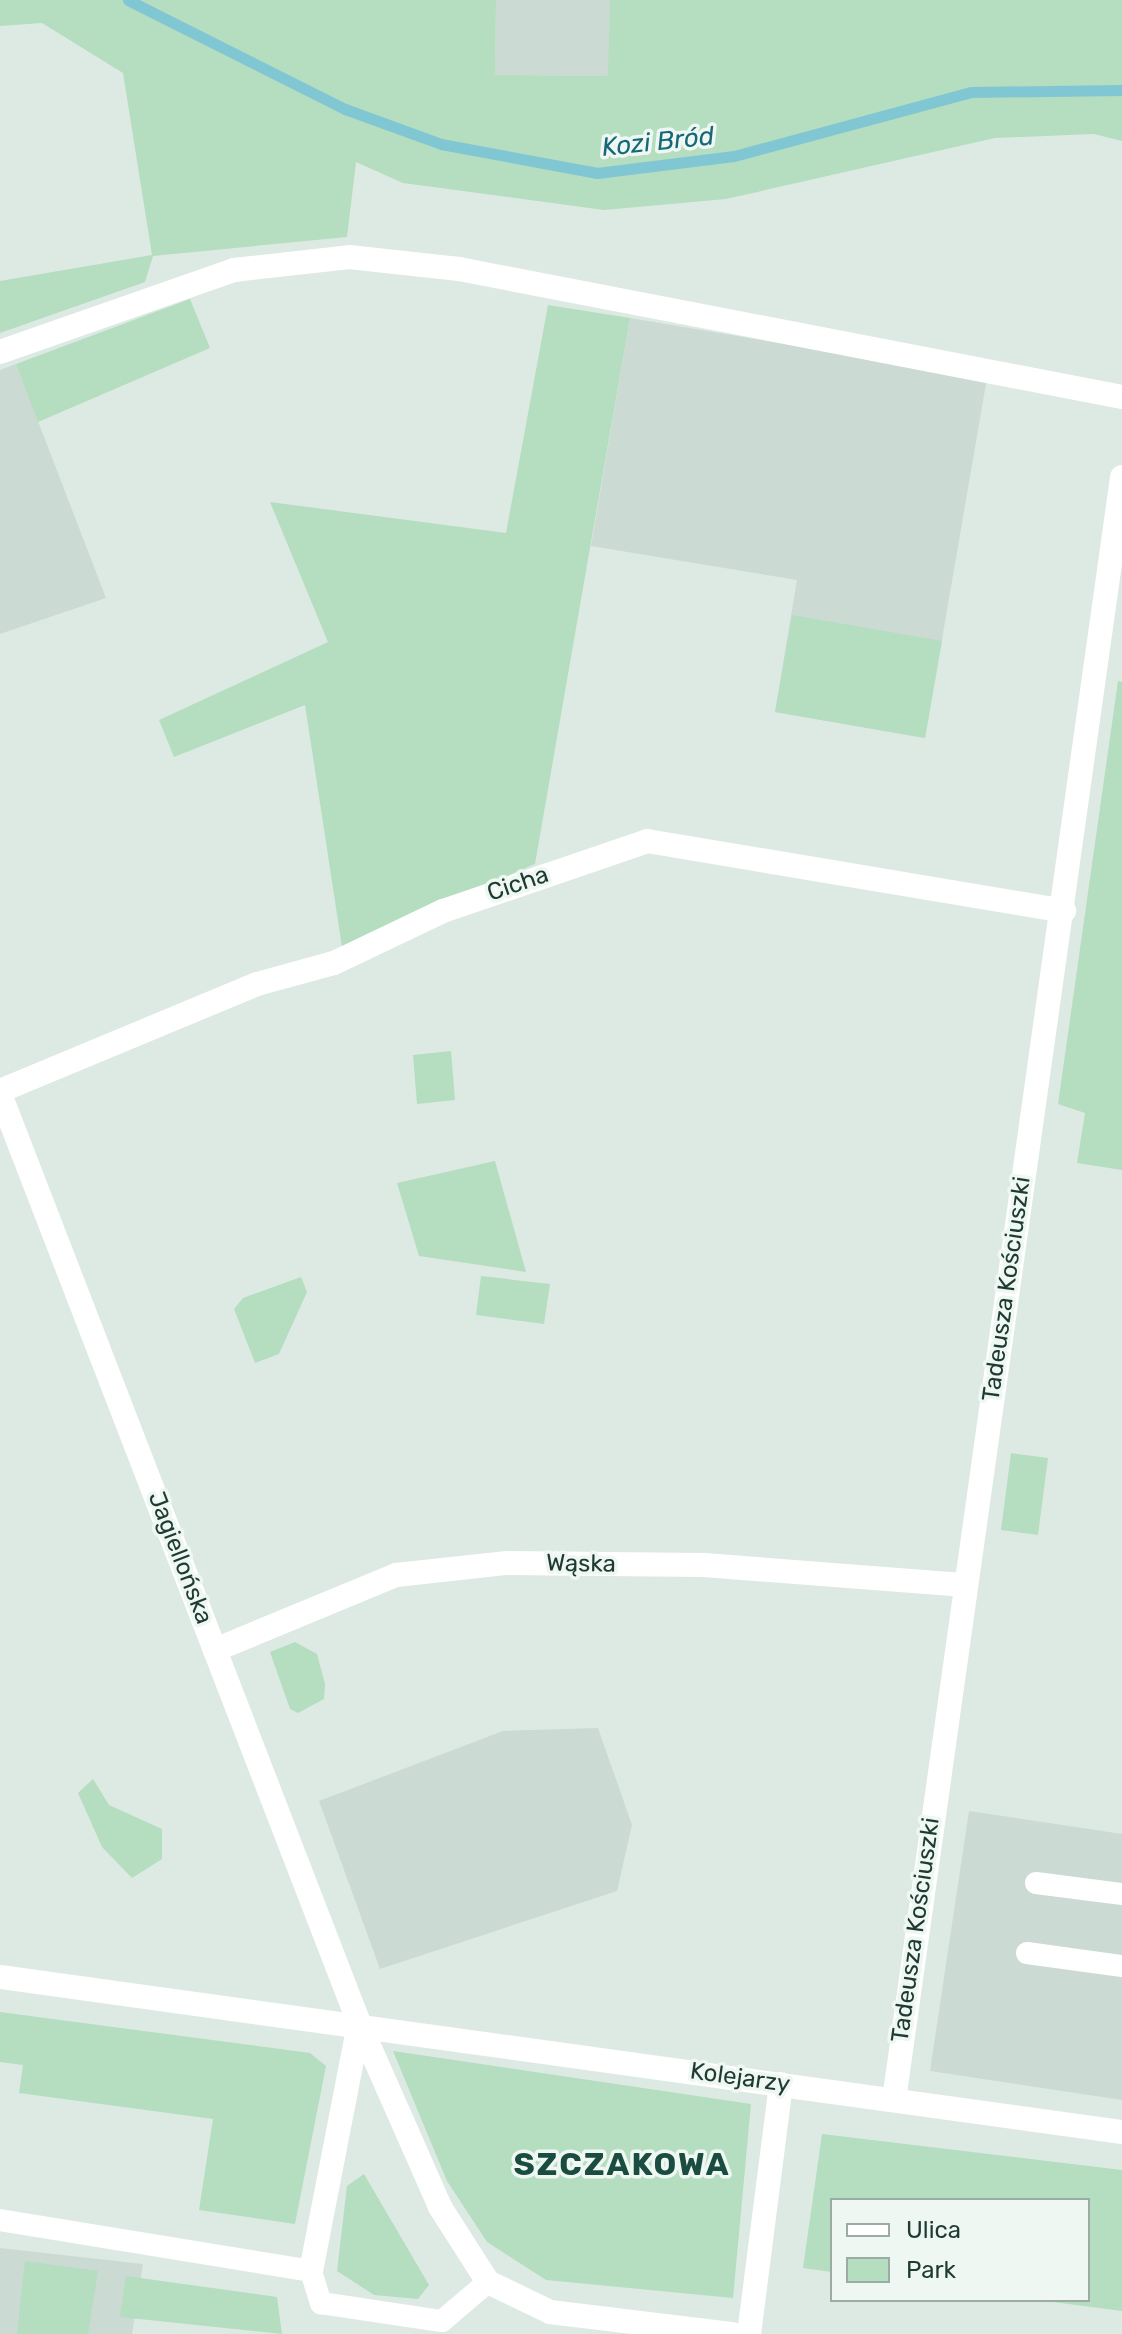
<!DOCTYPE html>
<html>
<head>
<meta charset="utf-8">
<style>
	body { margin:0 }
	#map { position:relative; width:1122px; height:2334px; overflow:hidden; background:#ddeae4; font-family:Rubik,sans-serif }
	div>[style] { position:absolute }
	.built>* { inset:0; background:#cbdad3 }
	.green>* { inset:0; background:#b5ddbf }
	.stream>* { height:11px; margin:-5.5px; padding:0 5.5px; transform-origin:5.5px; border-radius:5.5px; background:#81c7d3 }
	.lane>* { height:22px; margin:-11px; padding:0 11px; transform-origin:11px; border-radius:11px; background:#fff }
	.street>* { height:24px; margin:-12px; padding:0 12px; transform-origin:12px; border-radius:12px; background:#fff }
	.secondary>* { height:24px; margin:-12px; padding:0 12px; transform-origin:12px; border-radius:12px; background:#fff }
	span { translate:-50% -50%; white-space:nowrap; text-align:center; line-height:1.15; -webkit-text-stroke:7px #eef7f2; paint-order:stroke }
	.street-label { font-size:24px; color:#1e3a32 }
	.water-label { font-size:26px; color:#166878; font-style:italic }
	.district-label { font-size:32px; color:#1a4d40; font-weight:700; letter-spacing:2px }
	.legend { position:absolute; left:830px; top:2198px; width:260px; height:104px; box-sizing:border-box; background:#eef7f2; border:2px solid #9baba5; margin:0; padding:10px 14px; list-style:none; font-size:24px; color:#1e3a32 }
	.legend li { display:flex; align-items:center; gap:16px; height:40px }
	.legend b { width:40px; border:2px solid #9baba5 }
</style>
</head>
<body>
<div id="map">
	<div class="built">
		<i style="clip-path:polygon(496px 0,610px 0,609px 76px,495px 75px)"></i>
		<i style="clip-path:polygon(630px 318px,987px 378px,925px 738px,775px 712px,797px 580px,591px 546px)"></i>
		<i style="clip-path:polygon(16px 364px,106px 598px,0 634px,0 370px)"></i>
		<i style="clip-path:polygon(598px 1728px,632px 1825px,617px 1891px,380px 1969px,319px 1801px,503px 1731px)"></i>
		<i style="clip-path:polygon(969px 1811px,1122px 1834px,1122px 2100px,930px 2071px)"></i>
		<i style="clip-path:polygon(0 2248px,143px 2264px,132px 2334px,0 2334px)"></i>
	</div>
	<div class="green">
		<i style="clip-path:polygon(0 0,496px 0,495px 75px,608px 76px,610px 0,1122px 0,1122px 141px,1094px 134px,995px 138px,726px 199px,604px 210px,403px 183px,356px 162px,347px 237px,153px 256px,145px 282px,0 333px,0 281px,152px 255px,123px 73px,42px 23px,0 26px)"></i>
		<i style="clip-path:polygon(190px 299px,210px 348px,38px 422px,16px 364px)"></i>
		<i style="clip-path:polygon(548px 305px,630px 318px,535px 864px,342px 947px,305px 705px,174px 757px,159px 720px,328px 642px,270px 502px,506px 533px)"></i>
		<i style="clip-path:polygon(792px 615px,942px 641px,925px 738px,775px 712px)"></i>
		<i style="clip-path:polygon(1118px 681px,1122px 682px,1122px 1170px,1077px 1163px,1085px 1113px,1058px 1104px)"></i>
		<i style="clip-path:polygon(451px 1051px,455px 1100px,417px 1104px,413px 1055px)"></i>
		<i style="clip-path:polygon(495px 1161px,526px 1272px,419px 1256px,397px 1183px)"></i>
		<i style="clip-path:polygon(481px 1276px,550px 1284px,544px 1324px,476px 1315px)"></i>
		<i style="clip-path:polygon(301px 1277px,307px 1292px,279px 1354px,255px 1363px,234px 1309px,243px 1298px)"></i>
		<i style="clip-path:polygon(1011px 1453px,1048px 1458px,1038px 1535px,1001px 1530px)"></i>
		<i style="clip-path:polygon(295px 1642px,317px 1654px,325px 1684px,324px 1699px,298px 1713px,290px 1709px,270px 1652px)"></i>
		<i style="clip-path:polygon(93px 1779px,109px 1805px,162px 1829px,162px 1859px,132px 1878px,102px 1847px,78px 1793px)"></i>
		<i style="clip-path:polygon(0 2012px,310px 2053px,326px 2066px,295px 2224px,199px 2210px,213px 2119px,19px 2093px,23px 2065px,0 2062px)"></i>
		<i style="clip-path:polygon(393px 2051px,751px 2104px,733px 2298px,546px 2280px,487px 2242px,447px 2181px)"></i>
		<i style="clip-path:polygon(822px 2134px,1122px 2170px,1122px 2311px,1038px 2300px,1088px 2300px,1088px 2200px,832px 2200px,832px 2272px,803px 2268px)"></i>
		<i style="clip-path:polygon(364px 2174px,429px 2285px,418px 2299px,374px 2295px,337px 2271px,347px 2186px)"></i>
		<i style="clip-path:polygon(25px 2261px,98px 2271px,88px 2334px,17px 2334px)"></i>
		<i style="clip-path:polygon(126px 2276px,277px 2297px,282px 2334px,120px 2317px)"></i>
	</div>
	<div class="stream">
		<i style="left:128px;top:0;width:243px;rotate:26.7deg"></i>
		<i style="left:345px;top:109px;width:102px;rotate:20deg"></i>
		<i style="left:441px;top:144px;width:159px;rotate:10.5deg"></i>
		<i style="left:597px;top:173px;width:138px;rotate:-7.1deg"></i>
		<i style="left:734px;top:156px;width:245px;rotate:-15.1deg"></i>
		<i style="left:971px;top:92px;width:151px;rotate:-0.8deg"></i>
	</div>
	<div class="lane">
		<i style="left:1036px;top:1883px;width:87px;rotate:7.3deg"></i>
		<i style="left:1027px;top:1953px;width:96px;rotate:7.8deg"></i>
		<i style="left:0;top:2220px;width:315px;rotate:9.3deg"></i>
		<i style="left:311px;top:2271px;width:34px;rotate:73deg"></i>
		<i style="left:321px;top:2303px;width:122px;rotate:8.5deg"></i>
		<i style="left:442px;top:2321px;width:60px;rotate:-40.3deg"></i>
	</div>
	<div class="street">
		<i style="left:0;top:352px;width:248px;rotate:-19.3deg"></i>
		<i style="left:234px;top:270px;width:116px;rotate:-6.4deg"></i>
		<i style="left:349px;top:257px;width:111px;rotate:6.2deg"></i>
		<i style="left:459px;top:269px;width:675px;rotate:10.93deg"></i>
		<i style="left:0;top:1091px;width:278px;rotate:-22.6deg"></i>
		<i style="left:257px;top:984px;width:80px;rotate:-15.3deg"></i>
		<i style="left:334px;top:963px;width:121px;rotate:-25.5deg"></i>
		<i style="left:443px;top:911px;width:216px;rotate:-18.9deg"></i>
		<i style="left:647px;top:841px;width:423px;rotate:9.5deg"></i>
		<i style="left:215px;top:1650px;width:196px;rotate:-22.5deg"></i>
		<i style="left:396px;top:1575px;width:112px;rotate:-6.2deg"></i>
		<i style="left:507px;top:1563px;width:197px;rotate:0.6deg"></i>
		<i style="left:704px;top:1565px;width:259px;rotate:4.4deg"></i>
		<i style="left:0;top:1977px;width:1133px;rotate:7.87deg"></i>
		<i style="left:359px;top:2023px;width:201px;rotate:66.2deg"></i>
		<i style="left:440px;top:2207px;width:89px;rotate:57.4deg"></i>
		<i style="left:488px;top:2282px;width:69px;rotate:25.8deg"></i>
		<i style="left:550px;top:2312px;width:184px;rotate:6.9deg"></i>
		<i style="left:894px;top:2100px;width:1639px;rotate:-82deg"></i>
		<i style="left:311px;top:2271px;width:253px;rotate:-79deg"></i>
		<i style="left:749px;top:2334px;width:252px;rotate:-82.7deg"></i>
	</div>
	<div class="secondary">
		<i style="left:0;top:1094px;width:996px;rotate:68.87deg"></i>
	</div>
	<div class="street-label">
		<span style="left:518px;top:884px;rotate:-19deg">Cicha</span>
		<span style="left:1007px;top:1289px;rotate:-82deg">Tadeusza Kościuszki</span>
		<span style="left:180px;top:1558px;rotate:69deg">Jagiellońska</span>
		<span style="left:581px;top:1564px;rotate:1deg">Wąska</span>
		<span style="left:916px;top:1930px;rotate:-82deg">Tadeusza Kościuszki</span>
		<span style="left:740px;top:2078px;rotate:8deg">Kolejarzy</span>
	</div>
	<div class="water-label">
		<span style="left:658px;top:142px;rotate:-6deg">Kozi Bród</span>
	</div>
	<div class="district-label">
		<span style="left:622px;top:2164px">SZCZAKOWA</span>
	</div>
	<ul class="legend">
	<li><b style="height:10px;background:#fff"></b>Ulica</li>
	<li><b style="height:22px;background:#b5ddbf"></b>Park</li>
	</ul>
</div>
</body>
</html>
